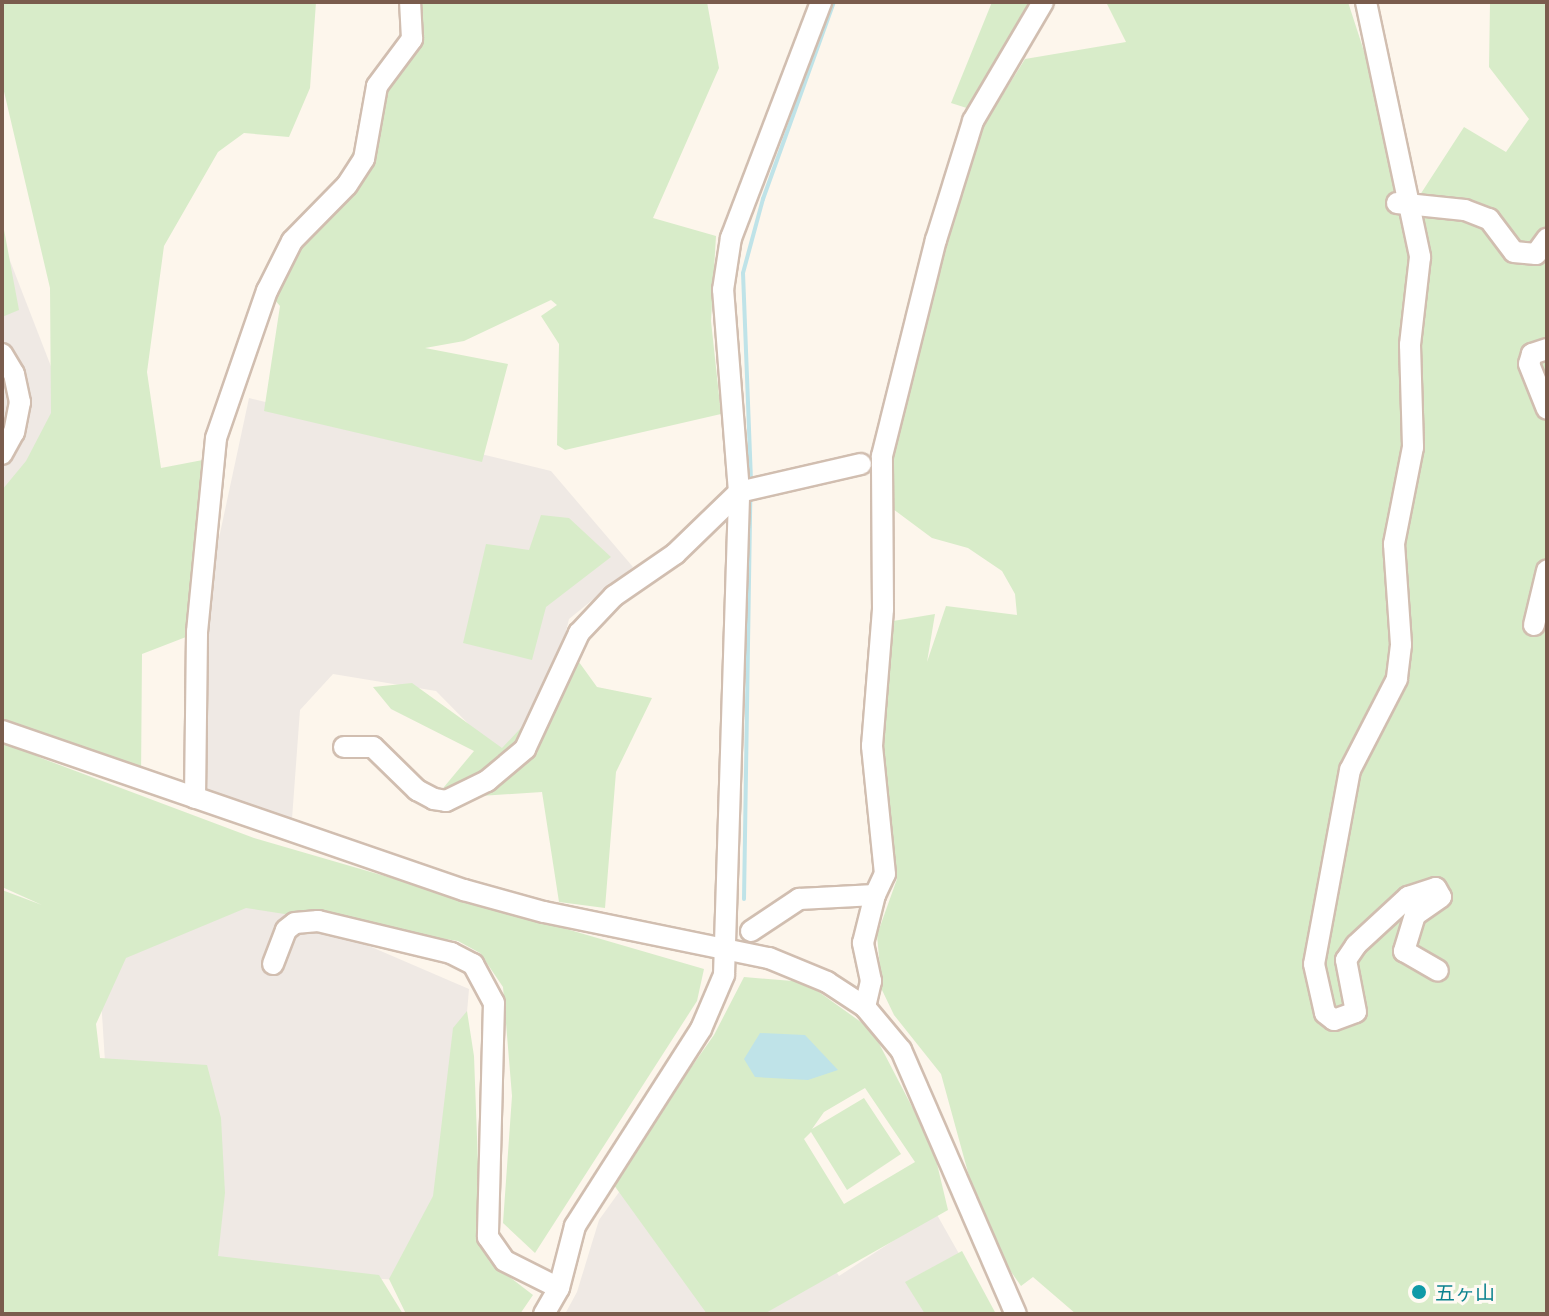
<!DOCTYPE html>
<html>
<head>
<meta charset="utf-8">
<style>
	body { margin:0 }
	#map { position:relative; width:1549px; height:1316px; overflow:hidden; background:#fdf6ec; font-family:"Titillium Web","Noto Sans JP",sans-serif }
	div>[style] { position:absolute }
	.industrial>* { inset:0; background:#efe9e4 }
	.green>* { inset:0; background:#d8ecc9 }
	.water>* { inset:0; background:#bfe3e8 }
	.stream>* { height:4px; margin:-2px; padding:0 2px; transform-origin:2px; border-radius:2px; background:#bfe3e8 }
	.roads { filter:drop-shadow(2px 0 #d1beb0) drop-shadow(-2px 0 #d1beb0) drop-shadow(0 2px #d1beb0) drop-shadow(0 -2px #d1beb0) }
	.minor>* { height:20px; margin:-10px; padding:0 10px; transform-origin:10px; border-radius:10px; background:#fff }
	.dots>* { width:22px; height:22px; translate:-50% -50%; box-sizing:border-box; border:4px solid #fffaf3; border-radius:50% }
	span { translate:-50% -50%; white-space:nowrap; text-align:center; line-height:1.15; -webkit-text-stroke:6px #fffaf3; paint-order:stroke }
	.culture-label { font-size:20px; color:#0d838f }
	.left { translate:0 -50%; text-align:left }
	.frame { position:absolute; inset:0; border:4px solid #7a5c4d; pointer-events:none }
</style>
</head>
<body>
<div id="map">
	<div class="industrial">
		<i style="clip-path:polygon(2px 240px,64px 400px,2px 563px)"></i>
		<i style="clip-path:polygon(249px 398px,551px 471px,633px 567px,569px 619px,545px 718px,500px 756px,436px 691px,333px 674px,300px 710px,292px 819px,204px 794px,203px 692px,216px 552px)"></i>
		<i style="clip-path:polygon(90px 826px,469px 989px,444px 1282px,118px 1266px)"></i>
		<i style="clip-path:polygon(771px 1175px,839px 1276px,936px 1213px,993px 1314px,565px 1314px,577px 1292px,599px 1220px,627px 1181px)"></i>
	</div>
	<div class="green">
		<i style="clip-path:polygon(2px 2px,316px 2px,310px 88px,289px 137px,244px 133px,218px 152px,164px 246px,147px 372px,161px 468px,208px 459px,186px 637px,142px 654px,141px 780px,2px 724px,2px 490px,26px 461px,51px 413px,50px 288px,2px 83px)"></i>
		<i style="clip-path:polygon(397px 2px,707px 2px,719px 68px,653px 218px,716px 236px,711px 321px,721px 414px,565px 450px,557px 445px,559px 344px,541px 316px,557px 305px,551px 300px,464px 341px,425px 348px,508px 364px,482px 462px,264px 411px,280px 306px,267px 291px,310px 231px,369px 122px,405px 19px)"></i>
		<i style="clip-path:polygon(992px 2px,1031px 2px,973px 110px,951px 103px)"></i>
		<i style="clip-path:polygon(1106px 2px,1348px 2px,1412px 199px,1418px 198px,1464px 127px,1506px 152px,1529px 119px,1489px 67px,1490px 2px,1547px 2px,1547px 1314px,1076px 1314px,1033px 1277px,1021px 1286px,1007px 1266px,972px 1187px,941px 1074px,894px 1015px,882px 990px,877px 935px,897px 879px,873px 699px,893px 621px,935px 614px,927px 662px,946px 606px,1017px 615px,1015px 594px,1002px 571px,968px 548px,932px 538px,893px 509px,893px 451px,920px 331px,977px 136px,1025px 59px,1126px 42px)"></i>
		<i style="clip-path:polygon(2px 219px,19px 310px,2px 317px)"></i>
		<i style="clip-path:polygon(541px 515px,569px 518px,611px 557px,546px 607px,532px 660px,463px 643px,486px 544px,529px 550px)"></i>
		<i style="clip-path:polygon(571px 651px,597px 687px,652px 698px,616px 772px,605px 908px,559px 902px,542px 792px,434px 799px,474px 751px,391px 709px,373px 687px,412px 683px,502px 748px,550px 697px)"></i>
		<i style="clip-path:polygon(2px 737px,41px 758px,254px 838px,704px 969px,697px 1001px,535px 1253px,503px 1223px,512px 1096px,503px 987px,480px 953px,458px 941px,246px 908px,126px 958px,96px 1024px,100px 1058px,207px 1065px,221px 1118px,225px 1193px,218px 1256px,379px 1275px,403px 1314px,2px 1314px,2px 890px,42px 905px,2px 887px)"></i>
		<i style="clip-path:polygon(evenodd,744px 977px,805px 982px,872px 1030px,933px 1147px,948px 1210px,764px 1314px,707px 1314px,611px 1181px,714px 1035px,744px 977px,865px 1088px,915px 1162px,844px 1204px,804px 1139px,811px 1132px,847px 1190px,901px 1154px,864px 1098px,812px 1129px,824px 1112px,865px 1088px)"></i>
		<i style="clip-path:polygon(467px 1011px,474px 1056px,480px 1218px,489px 1261px,533px 1295px,520px 1314px,406px 1314px,389px 1279px,433px 1196px,453px 1028px)"></i>
		<i style="clip-path:polygon(962px 1251px,996px 1314px,925px 1314px,905px 1282px)"></i>
	</div>
	<div class="water">
		<i style="clip-path:polygon(760px 1033px,805px 1035px,838px 1070px,808px 1080px,755px 1077px,744px 1059px)"></i>
	</div>
	<div class="stream">
		<i style="left:751px;top:481px;width:208px;rotate:-92.2deg"></i>
		<i style="left:743px;top:273px;width:77px;rotate:-74.9deg"></i>
		<i style="left:763px;top:199px;width:209px;rotate:-70.2deg"></i>
		<i style="left:744px;top:899px;width:401px;rotate:-89.1deg"></i>
	</div>
	<div class="roads">
		<div class="minor">
			<i style="left:1366px;top:2px;width:261px;rotate:78deg"></i>
			<i style="left:1420px;top:257px;width:89px;rotate:96.5deg"></i>
			<i style="left:1410px;top:345px;width:102px;rotate:88.3deg"></i>
			<i style="left:1413px;top:447px;width:99px;rotate:101.1deg"></i>
			<i style="left:1394px;top:544px;width:101px;rotate:86deg"></i>
			<i style="left:1401px;top:645px;width:34px;rotate:97deg"></i>
			<i style="left:1397px;top:679px;width:102px;rotate:117.3deg"></i>
			<i style="left:1350px;top:770px;width:197px;rotate:100.5deg"></i>
			<i style="left:1314px;top:964px;width:50px;rotate:77.3deg"></i>
			<i style="left:1325px;top:1013px;width:11px;rotate:38deg"></i>
			<i style="left:1334px;top:1020px;width:23px;rotate:-20deg"></i>
			<i style="left:1356px;top:1012px;width:53px;rotate:-100.9deg"></i>
			<i style="left:1346px;top:960px;width:18px;rotate:-56deg"></i>
			<i style="left:1356px;top:945px;width:71px;rotate:-42.7deg"></i>
			<i style="left:1408px;top:897px;width:29px;rotate:-18deg"></i>
			<i style="left:1436px;top:888px;width:10px;rotate:61deg"></i>
			<i style="left:1441px;top:897px;width:32px;rotate:145deg"></i>
			<i style="left:1415px;top:915px;width:38px;rotate:107deg"></i>
			<i style="left:1404px;top:951px;width:39px;rotate:30deg"></i>
			<i style="left:1397px;top:203px;width:68px;rotate:5.9deg"></i>
			<i style="left:1465px;top:210px;width:26px;rotate:21deg"></i>
			<i style="left:1489px;top:219px;width:41px;rotate:52.9deg"></i>
			<i style="left:1514px;top:252px;width:22px;rotate:5deg"></i>
			<i style="left:1536px;top:254px;width:19px;rotate:-54deg"></i>
			<i style="left:1547px;top:349px;width:16px;rotate:162deg"></i>
			<i style="left:1532px;top:354px;width:10px;rotate:107deg"></i>
			<i style="left:1529px;top:364px;width:48px;rotate:68.2deg"></i>
			<i style="left:2px;top:354px;width:23px;rotate:59deg"></i>
			<i style="left:14px;top:374px;width:29px;rotate:78deg"></i>
			<i style="left:20px;top:402px;width:31px;rotate:101deg"></i>
			<i style="left:14px;top:432px;width:25px;rotate:119deg"></i>
			<i style="left:1534px;top:625px;width:56px;rotate:-76.5deg"></i>
			<i style="left:2px;top:731px;width:489px;rotate:19deg"></i>
			<i style="left:464px;top:890px;width:83px;rotate:15.4deg"></i>
			<i style="left:544px;top:912px;width:230px;rotate:11.6deg"></i>
			<i style="left:769px;top:958px;width:63px;rotate:22.5deg"></i>
			<i style="left:827px;top:982px;width:45px;rotate:33.3deg"></i>
			<i style="left:865px;top:1007px;width:56px;rotate:50.1deg"></i>
			<i style="left:901px;top:1050px;width:288px;rotate:66.5deg"></i>
			<i style="left:344px;top:747px;width:29px"></i>
			<i style="left:373px;top:747px;width:62px;rotate:44.3deg"></i>
			<i style="left:417px;top:790px;width:19px;rotate:28deg"></i>
			<i style="left:434px;top:799px;width:12px;rotate:9deg"></i>
			<i style="left:446px;top:801px;width:46px;rotate:-26deg"></i>
			<i style="left:487px;top:781px;width:50px;rotate:-40.1deg"></i>
			<i style="left:525px;top:749px;width:128px;rotate:-65deg"></i>
			<i style="left:579px;top:633px;width:51px;rotate:-46.6deg"></i>
			<i style="left:614px;top:596px;width:74px;rotate:-34.5deg"></i>
			<i style="left:675px;top:554px;width:89px;rotate:-44.1deg"></i>
			<i style="left:739px;top:492px;width:125px;rotate:-12.9deg"></i>
			<i style="left:195px;top:798px;width:166px;rotate:-89.3deg"></i>
			<i style="left:197px;top:632px;width:195px;rotate:-84.4deg"></i>
			<i style="left:216px;top:438px;width:156px;rotate:-70.9deg"></i>
			<i style="left:267px;top:291px;width:56px;rotate:-63.4deg"></i>
			<i style="left:292px;top:241px;width:78px;rotate:-45.5deg"></i>
			<i style="left:347px;top:185px;width:31px;rotate:-57deg"></i>
			<i style="left:364px;top:159px;width:74px;rotate:-79.9deg"></i>
			<i style="left:377px;top:86px;width:59px;rotate:-53.3deg"></i>
			<i style="left:412px;top:39px;width:37px;rotate:-93deg"></i>
			<i style="left:751px;top:931px;width:58px;rotate:-33.7deg"></i>
			<i style="left:799px;top:899px;width:76px;rotate:-3deg"></i>
			<i style="left:875px;top:895px;width:23px;rotate:-65deg"></i>
			<i style="left:885px;top:874px;width:129px;rotate:-95.8deg"></i>
			<i style="left:872px;top:746px;width:137px;rotate:-85.4deg"></i>
			<i style="left:883px;top:609px;width:153px;rotate:-90.4deg"></i>
			<i style="left:882px;top:456px;width:223px;rotate:-76deg"></i>
			<i style="left:936px;top:240px;width:125px;rotate:-72.7deg"></i>
			<i style="left:973px;top:121px;width:138px;rotate:-59.5deg"></i>
			<i style="left:273px;top:964px;width:36px;rotate:-69deg"></i>
			<i style="left:286px;top:930px;width:11px;rotate:-38deg"></i>
			<i style="left:295px;top:923px;width:23px;rotate:-5deg"></i>
			<i style="left:318px;top:921px;width:137px;rotate:13.5deg"></i>
			<i style="left:451px;top:953px;width:25px;rotate:27deg"></i>
			<i style="left:473px;top:964px;width:44px;rotate:61.7deg"></i>
			<i style="left:494px;top:1003px;width:234px;rotate:91.5deg"></i>
			<i style="left:488px;top:1237px;width:29px;rotate:55deg"></i>
			<i style="left:505px;top:1261px;width:60px;rotate:26.6deg"></i>
			<i style="left:865px;top:1007px;width:27px;rotate:-77deg"></i>
			<i style="left:871px;top:981px;width:39px;rotate:-102deg"></i>
			<i style="left:863px;top:943px;width:49px;rotate:-76deg"></i>
			<i style="left:544px;top:1314px;width:30px;rotate:-60deg"></i>
			<i style="left:559px;top:1288px;width:64px;rotate:-75.5deg"></i>
			<i style="left:575px;top:1226px;width:234px;rotate:-57.4deg"></i>
			<i style="left:701px;top:1029px;width:59px;rotate:-66.9deg"></i>
			<i style="left:724px;top:975px;width:483px;rotate:-88.2deg"></i>
			<i style="left:739px;top:492px;width:203px;rotate:-94.5deg"></i>
			<i style="left:723px;top:290px;width:53px;rotate:-81.3deg"></i>
			<i style="left:731px;top:238px;width:253px;rotate:-69.1deg"></i>
		</div>
	</div>
	<div class="dots">
		<i style="left:1419px;top:1292px;background:#0f9aa8"></i>
	</div>
	<div class="culture-label">
		<span class="left" style="left:1435px;top:1292px">五ヶ山</span>
	</div>
	<div class="frame"></div>
</div>
</body>
</html>
